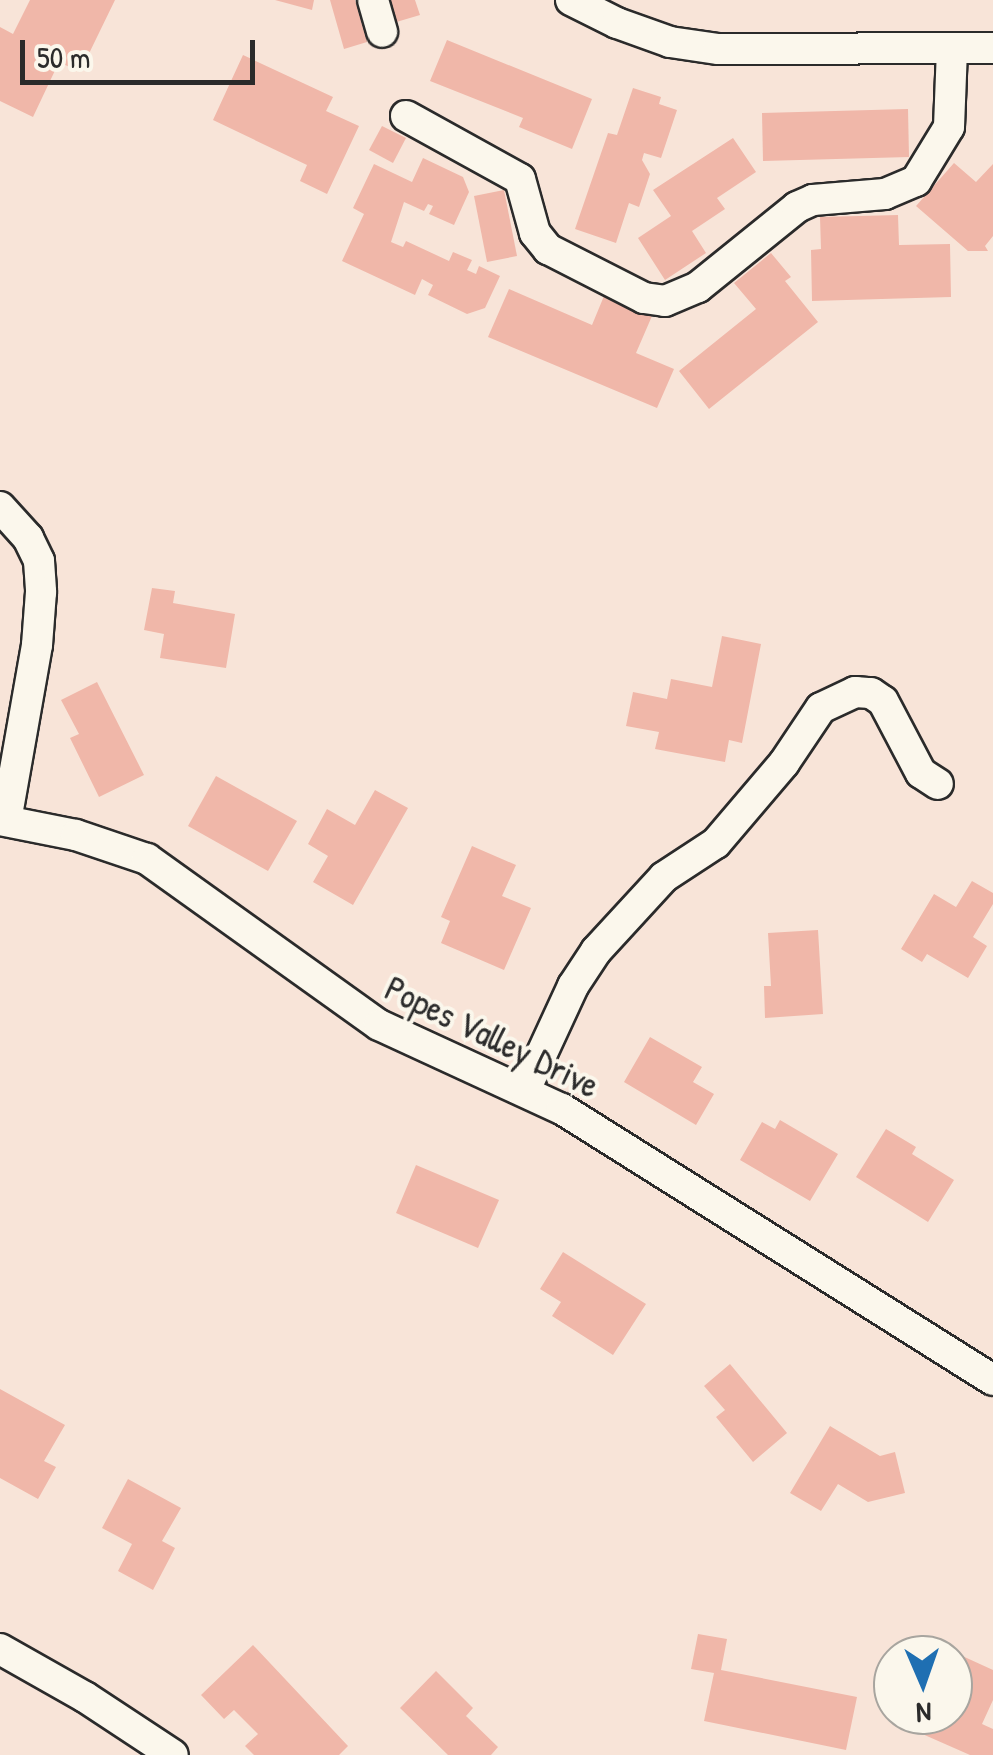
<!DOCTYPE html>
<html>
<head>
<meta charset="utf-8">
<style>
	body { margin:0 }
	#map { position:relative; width:993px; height:1755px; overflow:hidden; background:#f8e4d8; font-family:"Patrick Hand",sans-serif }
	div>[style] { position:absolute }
	.building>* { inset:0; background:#f0b7a9 }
	.roads { filter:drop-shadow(2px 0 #2b2b2b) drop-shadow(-2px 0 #2b2b2b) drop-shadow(0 2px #2b2b2b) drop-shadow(0 -2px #2b2b2b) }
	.minor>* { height:30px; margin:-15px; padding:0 15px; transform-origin:15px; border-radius:15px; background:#fbf7ec }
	span { translate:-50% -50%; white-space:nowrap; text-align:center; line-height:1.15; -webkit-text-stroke:8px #fbf7ec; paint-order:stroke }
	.street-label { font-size:35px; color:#2b2b2b }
	.north { position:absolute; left:873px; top:1635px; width:100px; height:100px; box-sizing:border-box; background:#fbf7ec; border:2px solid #a8a59f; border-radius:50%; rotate:178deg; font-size:28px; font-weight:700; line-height:40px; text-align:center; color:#2b2b2b }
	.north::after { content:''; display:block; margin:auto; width:35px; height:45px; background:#1f6fb2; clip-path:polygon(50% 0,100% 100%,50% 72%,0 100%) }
	.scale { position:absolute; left:20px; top:40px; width:235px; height:45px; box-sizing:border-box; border:5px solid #2b2b2b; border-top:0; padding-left:12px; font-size:30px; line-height:35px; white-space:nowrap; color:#2b2b2b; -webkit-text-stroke:8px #fbf7ec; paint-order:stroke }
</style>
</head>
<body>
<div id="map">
	<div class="building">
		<i style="clip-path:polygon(30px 0,115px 0,80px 72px,59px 62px,33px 117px,0 101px,0 27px,13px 34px)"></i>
		<i style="clip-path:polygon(275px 0,314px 0,312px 10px)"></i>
		<i style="clip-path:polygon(330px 0,355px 0,367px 42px,344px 49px)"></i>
		<i style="clip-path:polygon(386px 0,415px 0,420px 15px,393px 23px)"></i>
		<i style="clip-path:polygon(447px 40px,592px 99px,572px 149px,519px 127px,523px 118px,430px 81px)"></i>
		<i style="clip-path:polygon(243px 55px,333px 97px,326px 111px,359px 126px,327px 194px,300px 181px,307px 165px,213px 120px)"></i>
		<i style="clip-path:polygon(633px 88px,661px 97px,659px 104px,677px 110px,661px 158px,644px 153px,642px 160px,650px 174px,639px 207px,629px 203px,616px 243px,575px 229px,608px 133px,617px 135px)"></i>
		<i style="clip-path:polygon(908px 109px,909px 157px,763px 161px,762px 113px)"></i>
		<i style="clip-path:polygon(382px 126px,406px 138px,393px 163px,369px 150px)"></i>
		<i style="clip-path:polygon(733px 138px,756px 172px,717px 198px,725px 209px,692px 231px,706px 253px,665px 280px,638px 238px,671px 216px,653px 190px)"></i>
		<i style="clip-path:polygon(423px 158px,463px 177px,469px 192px,454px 225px,429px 214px,433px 206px,428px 204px,424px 211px,404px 202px,391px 242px,403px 247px,406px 241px,449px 261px,453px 252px,472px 260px,467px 270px,476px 274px,479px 266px,500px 276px,485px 308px,467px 314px,428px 295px,433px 285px,422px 279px,415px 295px,342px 261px,364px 214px,353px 208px,374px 164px,412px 182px)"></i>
		<i style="clip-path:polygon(954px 163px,976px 182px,993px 164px,993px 236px,985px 246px,988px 251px,968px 251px,916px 206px)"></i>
		<i style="clip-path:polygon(504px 190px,517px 256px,487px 262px,474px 196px)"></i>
		<i style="clip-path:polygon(898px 215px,899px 245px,950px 244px,951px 297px,812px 301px,811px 250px,821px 249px,820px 217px)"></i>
		<i style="clip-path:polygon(771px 253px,791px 277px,785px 281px,818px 322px,709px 409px,679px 371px,756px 309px,734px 283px)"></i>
		<i style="clip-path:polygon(509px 289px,592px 325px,604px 296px,652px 316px,636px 353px,674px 369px,657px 408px,488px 337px)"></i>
		<i style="clip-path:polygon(152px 588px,175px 591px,173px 603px,235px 614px,226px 668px,160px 658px,164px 634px,144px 630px)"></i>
		<i style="clip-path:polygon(722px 636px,761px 644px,742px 743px,729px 740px,725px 762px,655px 749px,659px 732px,626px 726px,633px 692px,667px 699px,671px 679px,712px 687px)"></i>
		<i style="clip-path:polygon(97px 682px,144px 775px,99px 797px,70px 738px,79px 734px,61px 700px)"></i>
		<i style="clip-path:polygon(216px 776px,297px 821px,268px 871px,188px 826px)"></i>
		<i style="clip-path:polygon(375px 790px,408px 808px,353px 905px,313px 882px,328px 856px,308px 844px,327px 809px,355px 825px)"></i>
		<i style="clip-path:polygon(472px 846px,516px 865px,502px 896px,531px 908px,504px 970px,441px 943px,450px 921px,441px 917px)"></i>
		<i style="clip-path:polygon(972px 881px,993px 893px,993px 904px,973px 937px,987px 946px,968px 978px,927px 954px,922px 962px,901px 949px,934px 894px,956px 907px)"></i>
		<i style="clip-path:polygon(818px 930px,823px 1014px,765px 1018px,764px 986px,771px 986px,768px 933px)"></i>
		<i style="clip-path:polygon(650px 1037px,702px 1067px,693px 1082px,714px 1094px,696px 1125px,624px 1082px)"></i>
		<i style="clip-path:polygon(780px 1120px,838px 1154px,810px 1201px,740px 1160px,762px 1122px,775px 1129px)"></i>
		<i style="clip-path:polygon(886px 1129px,916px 1147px,912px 1154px,954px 1180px,928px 1222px,856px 1177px)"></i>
		<i style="clip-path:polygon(416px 1165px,499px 1200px,478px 1248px,396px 1213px)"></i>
		<i style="clip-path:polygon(563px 1252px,646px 1304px,613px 1355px,552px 1316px,561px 1302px,540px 1289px)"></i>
		<i style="clip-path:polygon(730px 1364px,787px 1433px,753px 1462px,716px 1417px,725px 1410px,704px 1386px)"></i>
		<i style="clip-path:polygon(0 1389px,65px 1425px,44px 1461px,56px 1467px,38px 1499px,0 1478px)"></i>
		<i style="clip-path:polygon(830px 1426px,880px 1456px,895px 1452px,905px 1493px,868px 1502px,838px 1484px,821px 1511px,790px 1493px)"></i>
		<i style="clip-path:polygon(128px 1479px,181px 1508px,162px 1541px,175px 1548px,153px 1590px,118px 1571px,132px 1544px,102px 1528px)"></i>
		<i style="clip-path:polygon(698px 1634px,727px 1639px,721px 1670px,857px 1697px,846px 1750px,704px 1721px,714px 1673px,691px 1669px)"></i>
		<i style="clip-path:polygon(253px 1645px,348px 1746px,339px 1755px,254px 1755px,245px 1746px,258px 1734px,234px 1710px,224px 1719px,201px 1695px)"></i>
		<i style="clip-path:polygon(947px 1649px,993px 1670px,993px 1700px,982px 1724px,993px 1729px,993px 1755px,970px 1755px,911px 1729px,917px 1715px,953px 1715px,953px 1655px,944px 1655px)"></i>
		<i style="clip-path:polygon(436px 1671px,473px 1708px,466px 1716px,498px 1747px,491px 1755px,448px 1755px,400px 1708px)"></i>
	</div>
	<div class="roads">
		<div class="minor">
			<i style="left:373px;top:0;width:33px;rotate:74deg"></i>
			<i style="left:571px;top:0;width:51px;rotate:26.6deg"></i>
			<i style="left:617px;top:23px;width:56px;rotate:19.7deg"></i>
			<i style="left:670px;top:42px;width:49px;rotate:8.3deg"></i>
			<i style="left:718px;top:49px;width:275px;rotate:-0.2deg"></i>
			<i style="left:406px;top:116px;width:130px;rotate:28.9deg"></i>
			<i style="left:520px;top:179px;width:56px;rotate:74.5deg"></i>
			<i style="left:535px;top:233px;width:21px;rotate:51deg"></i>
			<i style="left:548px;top:249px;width:108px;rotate:27deg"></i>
			<i style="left:644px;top:298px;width:21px;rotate:8deg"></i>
			<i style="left:665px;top:301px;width:36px;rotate:-23deg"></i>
			<i style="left:698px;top:287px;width:127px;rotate:-38.9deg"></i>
			<i style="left:797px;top:207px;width:17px;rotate:-24deg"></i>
			<i style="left:813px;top:200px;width:72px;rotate:-4.8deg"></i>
			<i style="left:885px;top:194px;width:34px;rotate:-23deg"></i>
			<i style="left:916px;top:181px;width:63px;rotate:-58.6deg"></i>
			<i style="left:949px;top:127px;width:79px;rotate:-87.8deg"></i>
			<i style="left:0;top:507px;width:42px;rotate:47.9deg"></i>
			<i style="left:28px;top:538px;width:25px;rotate:64deg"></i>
			<i style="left:39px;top:561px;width:31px;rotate:86deg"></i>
			<i style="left:41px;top:592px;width:53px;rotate:94.3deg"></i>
			<i style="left:37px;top:645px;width:178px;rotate:100deg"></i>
			<i style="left:0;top:820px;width:77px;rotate:11.2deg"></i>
			<i style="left:76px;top:835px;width:75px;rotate:18.7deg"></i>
			<i style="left:147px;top:859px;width:285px;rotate:35.6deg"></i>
			<i style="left:379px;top:1025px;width:201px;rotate:24.7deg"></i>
			<i style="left:562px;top:1109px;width:509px;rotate:32.16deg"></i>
			<i style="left:525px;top:1090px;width:115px;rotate:-65.2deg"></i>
			<i style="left:573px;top:986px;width:42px;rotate:-56.7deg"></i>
			<i style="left:596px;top:951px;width:100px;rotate:-47.4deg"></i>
			<i style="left:664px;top:877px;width:62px;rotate:-33.2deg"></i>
			<i style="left:716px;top:843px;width:105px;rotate:-49.6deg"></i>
			<i style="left:784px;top:763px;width:66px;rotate:-56.1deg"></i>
			<i style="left:821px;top:708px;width:38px;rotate:-25deg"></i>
			<i style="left:855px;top:692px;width:16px;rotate:4deg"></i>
			<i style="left:871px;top:693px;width:14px;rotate:34deg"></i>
			<i style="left:883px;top:701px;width:81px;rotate:62.2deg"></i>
			<i style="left:921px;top:773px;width:20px;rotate:33deg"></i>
			<i style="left:0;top:1649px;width:98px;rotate:29.5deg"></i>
			<i style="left:85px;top:1697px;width:105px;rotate:33.4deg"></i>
		</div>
	</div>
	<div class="street-label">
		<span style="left:492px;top:1037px;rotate:26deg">Popes Valley Drive</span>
	</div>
	<div class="north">N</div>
	<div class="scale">50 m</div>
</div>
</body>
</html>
